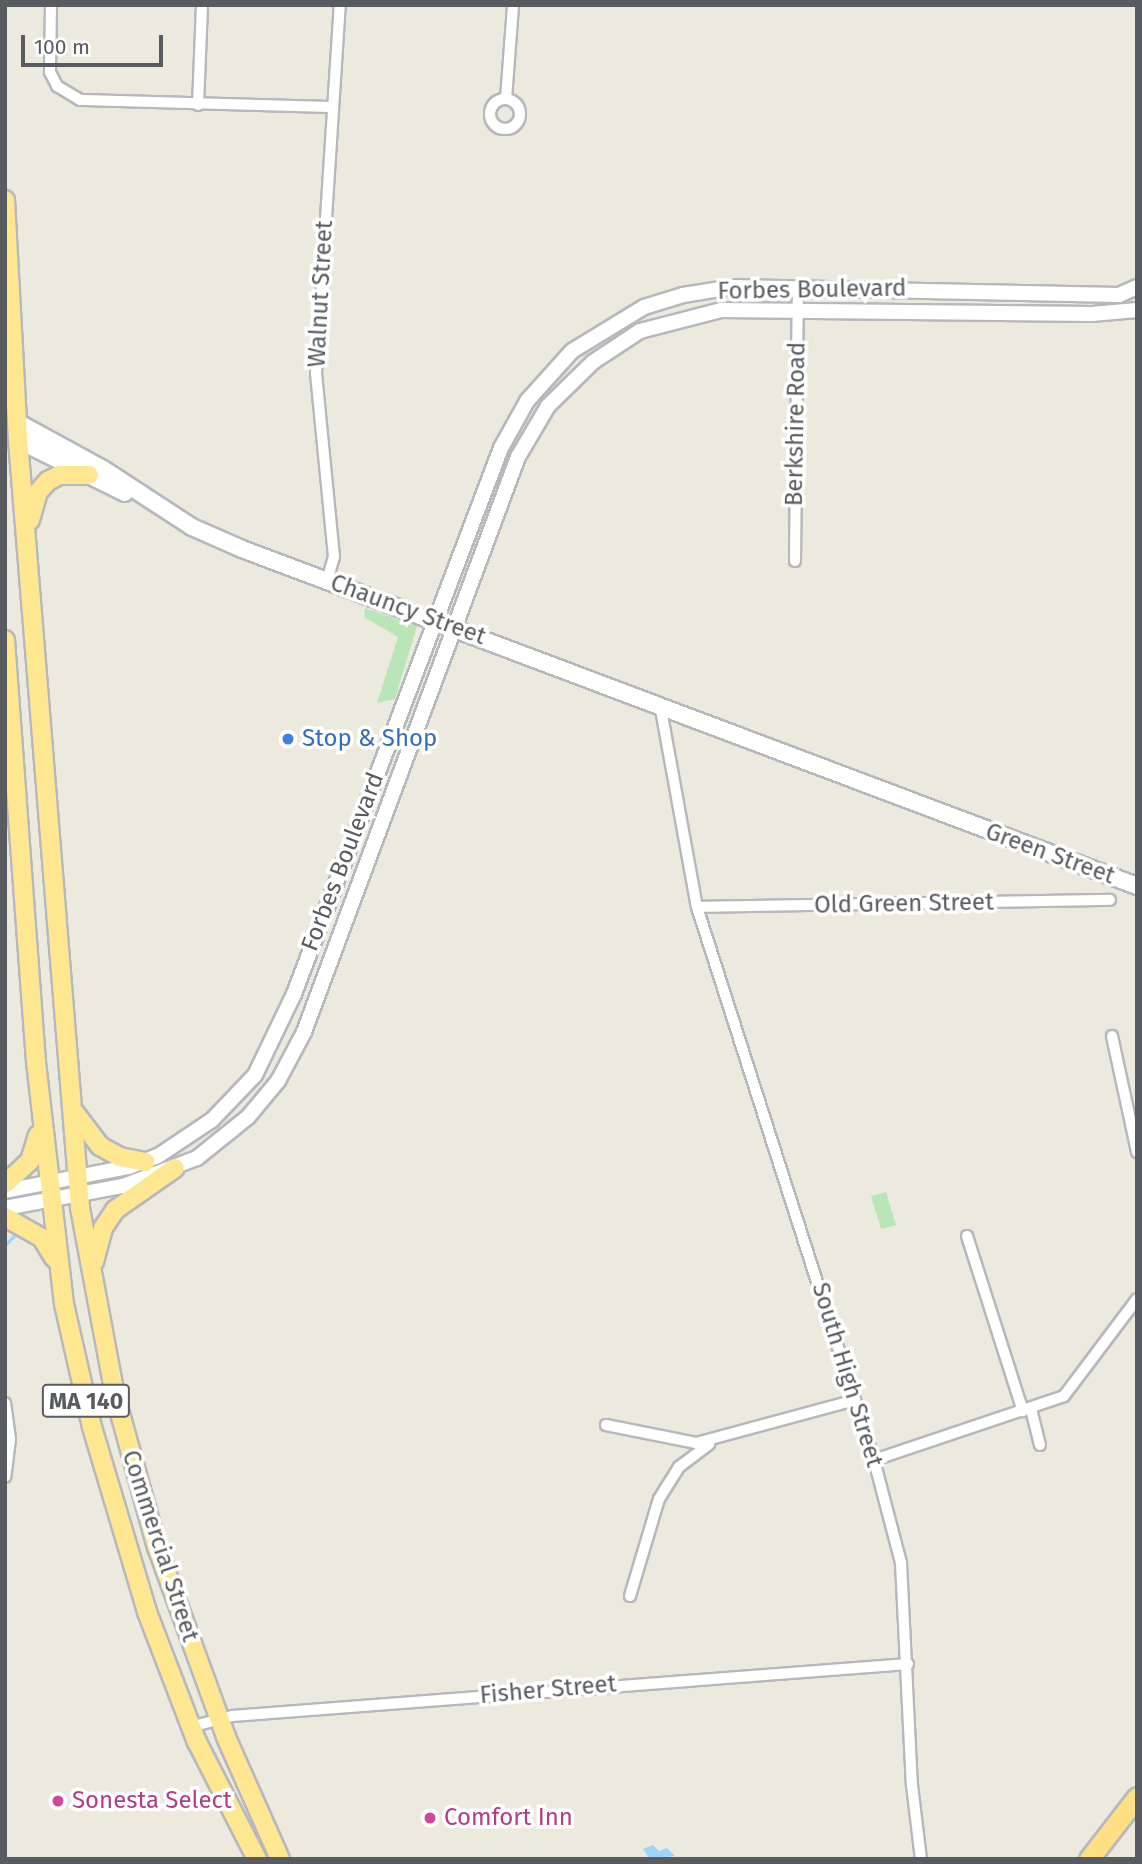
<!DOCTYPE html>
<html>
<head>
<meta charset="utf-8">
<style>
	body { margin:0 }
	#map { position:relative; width:1142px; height:1864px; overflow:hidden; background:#ece9de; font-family:"Fira Sans",sans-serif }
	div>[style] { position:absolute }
	.green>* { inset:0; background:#b9e6b9 }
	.water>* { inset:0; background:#9cd4ff }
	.stream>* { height:2.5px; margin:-1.25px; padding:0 1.25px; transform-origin:1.25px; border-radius:1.25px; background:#9cd4ff }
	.roads { filter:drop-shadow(2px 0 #b5b8bd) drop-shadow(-2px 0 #b5b8bd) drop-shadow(0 2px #b5b8bd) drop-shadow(0 -2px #b5b8bd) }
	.minor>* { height:10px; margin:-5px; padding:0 5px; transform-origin:5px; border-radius:5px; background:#fff }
	.minor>.ring { margin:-5px; padding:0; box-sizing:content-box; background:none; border:10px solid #fff; border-radius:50% }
	.tertiary>* { height:14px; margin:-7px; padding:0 7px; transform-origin:7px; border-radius:7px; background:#fff }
	.secondary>* { height:16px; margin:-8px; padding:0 8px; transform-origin:8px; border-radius:8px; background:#fff }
	.trunk>* { height:18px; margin:-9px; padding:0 9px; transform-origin:9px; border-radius:9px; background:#ffe792 }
	.motorway>* { height:19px; margin:-9.5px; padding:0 9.5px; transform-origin:9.5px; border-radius:9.5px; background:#ffdf83 }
	.dots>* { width:19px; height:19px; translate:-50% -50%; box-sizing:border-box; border:4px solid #fff; border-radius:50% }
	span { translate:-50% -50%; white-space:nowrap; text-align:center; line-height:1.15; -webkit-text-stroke:7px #fff; paint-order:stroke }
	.shield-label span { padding:2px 5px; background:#fff; border:2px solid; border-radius:5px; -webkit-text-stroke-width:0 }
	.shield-label { font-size:23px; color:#585c61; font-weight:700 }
	.street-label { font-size:24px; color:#585c61 }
	.shop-label { font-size:24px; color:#366cbe }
	.left { translate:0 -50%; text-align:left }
	.hotel-label { font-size:24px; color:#b23c85 }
	.frame { position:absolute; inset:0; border:7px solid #585c61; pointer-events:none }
	.scale { position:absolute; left:21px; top:35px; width:142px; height:32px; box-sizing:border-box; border:4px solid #585c61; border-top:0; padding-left:9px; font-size:21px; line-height:24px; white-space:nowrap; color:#585c61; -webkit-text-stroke:5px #fff; paint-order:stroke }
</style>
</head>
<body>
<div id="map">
	<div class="green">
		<i style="clip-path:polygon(365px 608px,417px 626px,395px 699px,377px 703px,398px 637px,364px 617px)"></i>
		<i style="clip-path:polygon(886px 1192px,896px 1225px,881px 1229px,871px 1196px)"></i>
	</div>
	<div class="water">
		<i style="clip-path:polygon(653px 1845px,659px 1851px,667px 1848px,675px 1856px,650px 1859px,643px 1849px)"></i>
	</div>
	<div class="stream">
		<i style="left:5px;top:1245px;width:13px;rotate:-45deg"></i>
	</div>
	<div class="roads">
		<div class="minor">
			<i style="left:51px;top:5px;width:67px;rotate:90.9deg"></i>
			<i style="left:50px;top:72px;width:16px;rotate:63deg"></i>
			<i style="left:57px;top:86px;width:27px;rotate:31deg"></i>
			<i style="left:80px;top:100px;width:253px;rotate:1.6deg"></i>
			<i style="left:506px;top:99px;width:94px;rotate:-85.7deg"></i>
			<i class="ring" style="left:490px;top:99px;width:20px;height:20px"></i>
			<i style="left:198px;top:105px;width:100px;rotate:-87.7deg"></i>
			<i style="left:795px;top:561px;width:273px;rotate:-89.4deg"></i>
			<i style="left:327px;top:581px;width:25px;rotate:-74deg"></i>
			<i style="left:334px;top:557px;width:185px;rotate:-95.6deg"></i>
			<i style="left:316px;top:373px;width:369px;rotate:-86.3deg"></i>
			<i style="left:660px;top:704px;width:206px;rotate:79.7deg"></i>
			<i style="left:697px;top:907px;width:581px;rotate:72.25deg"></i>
			<i style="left:874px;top:1460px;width:106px;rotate:75.3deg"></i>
			<i style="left:901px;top:1563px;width:222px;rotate:87.2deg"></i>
			<i style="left:912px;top:1785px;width:75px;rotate:83.1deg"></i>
			<i style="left:697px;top:907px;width:413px;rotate:-1deg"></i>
			<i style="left:1112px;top:1036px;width:119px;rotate:77.8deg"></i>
			<i style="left:967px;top:1236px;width:184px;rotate:72.3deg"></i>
			<i style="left:5px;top:1403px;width:36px;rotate:82deg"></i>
			<i style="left:10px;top:1439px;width:38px;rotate:97deg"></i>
			<i style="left:1031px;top:1409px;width:37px;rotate:76deg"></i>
			<i style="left:606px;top:1425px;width:92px;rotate:11.3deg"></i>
			<i style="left:696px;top:1443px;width:165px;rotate:-15.1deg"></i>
			<i style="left:874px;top:1460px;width:200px;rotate:-18.6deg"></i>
			<i style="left:1064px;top:1396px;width:121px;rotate:-53deg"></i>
			<i style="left:630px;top:1596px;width:101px;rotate:-73.4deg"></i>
			<i style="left:659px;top:1499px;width:38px;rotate:-58deg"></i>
			<i style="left:679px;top:1467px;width:38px;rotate:-37deg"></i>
			<i style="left:190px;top:1727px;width:43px;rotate:-14.7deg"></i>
			<i style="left:232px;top:1716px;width:678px;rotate:-4.4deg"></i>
		</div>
		<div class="tertiary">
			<i style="left:5px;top:1191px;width:126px;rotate:-11deg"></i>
			<i style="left:129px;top:1167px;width:31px;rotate:-21deg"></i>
			<i style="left:158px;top:1156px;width:65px;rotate:-33.7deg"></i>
			<i style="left:212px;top:1120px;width:62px;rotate:-46.3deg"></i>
			<i style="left:255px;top:1075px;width:90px;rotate:-64.3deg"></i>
			<i style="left:294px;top:994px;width:584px;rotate:-69.24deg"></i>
			<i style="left:501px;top:448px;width:54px;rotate:-61deg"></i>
			<i style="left:527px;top:401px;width:67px;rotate:-48deg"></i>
			<i style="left:572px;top:351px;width:84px;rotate:-31.4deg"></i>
			<i style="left:644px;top:307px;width:41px;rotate:-17.1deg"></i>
			<i style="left:683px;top:295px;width:51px;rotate:-9.1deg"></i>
			<i style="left:733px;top:287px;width:386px;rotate:1.2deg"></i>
			<i style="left:1119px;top:295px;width:20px;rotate:-24deg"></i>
			<i style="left:5px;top:1208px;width:120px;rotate:-10.6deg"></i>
			<i style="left:123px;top:1186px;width:79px;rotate:-20.7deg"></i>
			<i style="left:197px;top:1158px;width:65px;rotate:-38.8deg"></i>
			<i style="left:248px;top:1117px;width:47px;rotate:-50.2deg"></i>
			<i style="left:278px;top:1081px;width:55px;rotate:-62deg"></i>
			<i style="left:304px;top:1032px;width:614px;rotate:-69.59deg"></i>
			<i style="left:518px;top:457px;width:59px;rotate:-59.5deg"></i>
			<i style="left:548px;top:406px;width:63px;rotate:-44.4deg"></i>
			<i style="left:593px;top:362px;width:56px;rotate:-33.4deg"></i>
			<i style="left:640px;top:331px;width:84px;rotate:-14.5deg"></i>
			<i style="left:721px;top:310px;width:371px;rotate:0.6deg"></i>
			<i style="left:1092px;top:314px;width:45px;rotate:-5.1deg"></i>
		</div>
		<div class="secondary">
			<i style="left:17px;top:422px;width:98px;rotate:28.7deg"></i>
			<i style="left:103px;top:469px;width:106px;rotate:33.1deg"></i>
			<i style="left:192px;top:527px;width:55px;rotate:23.7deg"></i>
			<i style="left:242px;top:549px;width:956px;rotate:20.63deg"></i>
			<i style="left:18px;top:440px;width:119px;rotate:26.4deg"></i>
		</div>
		<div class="trunk">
			<i style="left:5px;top:200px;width:240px;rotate:86.9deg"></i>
			<i style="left:18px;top:440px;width:770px;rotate:85.38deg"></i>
			<i style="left:80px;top:1208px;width:190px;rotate:79.4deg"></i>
			<i style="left:115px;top:1395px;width:158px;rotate:74.6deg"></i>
			<i style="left:157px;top:1547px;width:202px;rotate:70deg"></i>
			<i style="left:226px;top:1737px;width:133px;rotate:66.1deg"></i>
			<i style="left:30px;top:520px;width:29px;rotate:-74deg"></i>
			<i style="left:38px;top:492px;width:15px;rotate:-48deg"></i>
			<i style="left:48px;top:481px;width:13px;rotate:-27deg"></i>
			<i style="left:60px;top:475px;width:29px"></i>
			<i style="left:5px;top:640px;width:423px;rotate:85.8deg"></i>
			<i style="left:36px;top:1062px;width:244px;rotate:83.4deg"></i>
			<i style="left:64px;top:1304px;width:126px;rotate:77.2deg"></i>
			<i style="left:92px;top:1427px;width:193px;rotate:73.4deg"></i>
			<i style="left:147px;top:1612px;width:139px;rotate:69deg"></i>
			<i style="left:197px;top:1742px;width:131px;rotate:62.9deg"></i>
			<i style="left:75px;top:1113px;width:41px;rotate:52.9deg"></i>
			<i style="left:100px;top:1146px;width:23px;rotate:29deg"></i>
			<i style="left:120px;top:1157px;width:26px;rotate:11deg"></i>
			<i style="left:5px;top:1184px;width:34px;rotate:-43deg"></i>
			<i style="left:30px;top:1161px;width:27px;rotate:-73deg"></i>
			<i style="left:5px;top:1217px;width:43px;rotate:29.6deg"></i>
			<i style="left:42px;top:1238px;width:23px;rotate:59deg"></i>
			<i style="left:94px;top:1262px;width:35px;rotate:-75deg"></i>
			<i style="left:103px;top:1228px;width:22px;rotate:-56deg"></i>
			<i style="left:115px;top:1210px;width:73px;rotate:-35deg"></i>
		</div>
		<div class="motorway">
			<i style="left:1089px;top:1859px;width:78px;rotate:-52.3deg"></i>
		</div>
	</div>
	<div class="dots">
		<i style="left:288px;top:739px;background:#3f7fe0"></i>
		<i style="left:58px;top:1801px;background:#d1479c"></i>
		<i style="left:430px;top:1818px;background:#d1479c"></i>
	</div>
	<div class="shield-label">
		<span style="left:86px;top:1401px">MA 140</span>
	</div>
	<div class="street-label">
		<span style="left:812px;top:290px;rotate:-1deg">Forbes Boulevard</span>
		<span style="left:321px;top:294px;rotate:-87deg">Walnut Street</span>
		<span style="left:796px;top:424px;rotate:-89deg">Berkshire Road</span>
		<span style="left:408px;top:610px;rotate:20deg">Chauncy Street</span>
		<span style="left:1050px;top:854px;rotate:20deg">Green Street</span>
		<span style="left:343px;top:862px;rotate:-69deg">Forbes Boulevard</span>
		<span style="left:904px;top:904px;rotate:-1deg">Old Green Street</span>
		<span style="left:847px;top:1375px;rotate:73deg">South High Street</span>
		<span style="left:160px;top:1546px;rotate:72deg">Commercial Street</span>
		<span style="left:548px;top:1690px;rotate:-5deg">Fisher Street</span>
	</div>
	<div class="shop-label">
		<span class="left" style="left:302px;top:739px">Stop &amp; Shop</span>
	</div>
	<div class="hotel-label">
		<span class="left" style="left:72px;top:1801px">Sonesta Select</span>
		<span class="left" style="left:444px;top:1818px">Comfort Inn</span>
	</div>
	<div class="frame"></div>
	<div class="scale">100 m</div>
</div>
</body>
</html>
